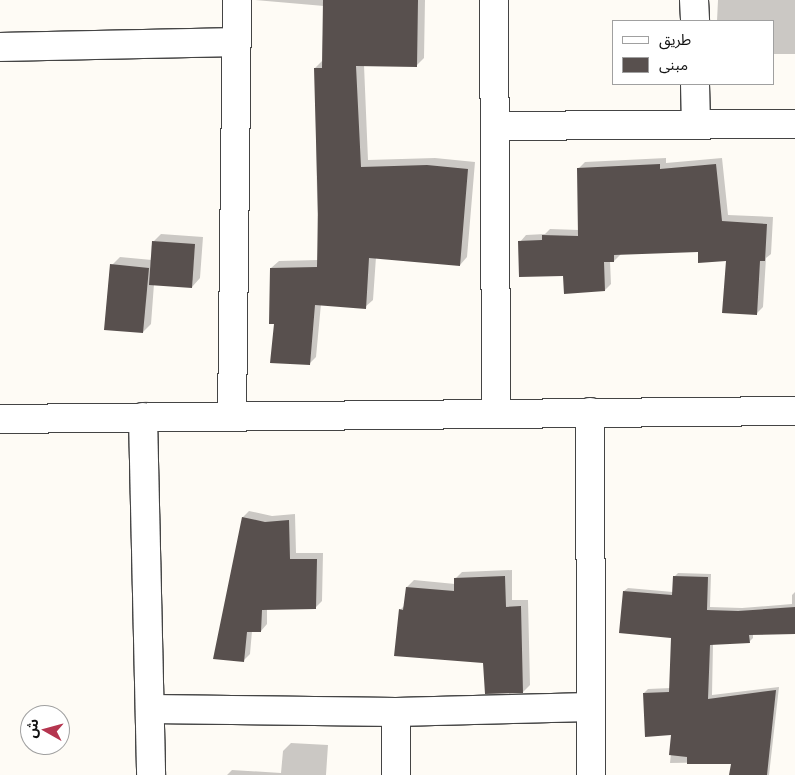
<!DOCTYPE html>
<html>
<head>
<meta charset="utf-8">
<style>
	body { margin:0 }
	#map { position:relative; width:795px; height:775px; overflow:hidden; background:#fefbf5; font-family:Literata,"Noto Sans Arabic",serif }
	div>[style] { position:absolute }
	.shadow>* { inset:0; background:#0003 }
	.building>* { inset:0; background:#58504e }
	.roads { filter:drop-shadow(1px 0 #444) drop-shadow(-1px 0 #444) drop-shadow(0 1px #444) drop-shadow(0 -1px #444) }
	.minor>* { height:28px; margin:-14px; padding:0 14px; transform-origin:14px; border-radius:14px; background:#fff }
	span { translate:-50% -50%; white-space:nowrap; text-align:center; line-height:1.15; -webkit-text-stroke:5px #fff; paint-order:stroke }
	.legend { position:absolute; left:612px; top:20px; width:162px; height:65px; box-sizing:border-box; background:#fff; border:1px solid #a0a0a0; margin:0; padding:6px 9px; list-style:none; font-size:15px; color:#111 }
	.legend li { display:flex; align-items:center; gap:10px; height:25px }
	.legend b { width:25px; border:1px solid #a0a0a0 }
	.north { position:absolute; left:20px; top:705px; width:50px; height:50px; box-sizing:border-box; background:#fff; border:1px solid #a0a0a0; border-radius:50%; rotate:277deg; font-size:14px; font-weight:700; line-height:20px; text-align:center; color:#111 }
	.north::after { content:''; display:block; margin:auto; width:18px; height:22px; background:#b5354f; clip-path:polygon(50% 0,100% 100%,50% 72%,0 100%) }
</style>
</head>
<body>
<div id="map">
	<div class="shadow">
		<i style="clip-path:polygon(255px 0,425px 0,424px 58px,416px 66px,364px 65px,368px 160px,435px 158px,475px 162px,467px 257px,460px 265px,376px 257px,373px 300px,365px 307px,321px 304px,316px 357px,309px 364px,276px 323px,271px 268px,279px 261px,318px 260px,315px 68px,322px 61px,324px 6px)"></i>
		<i style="clip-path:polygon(718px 0,795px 0,795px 54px,774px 54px,774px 21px,717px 21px)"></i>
		<i style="clip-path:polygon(666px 158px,666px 163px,722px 158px,728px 215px,773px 217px,771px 254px,766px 258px,763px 307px,756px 314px,727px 260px,699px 251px,621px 254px,614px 261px,610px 261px,611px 284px,605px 290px,564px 275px,520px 242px,526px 235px,545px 234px,550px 229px,579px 230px,578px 169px,585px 162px)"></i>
		<i style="clip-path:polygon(161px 234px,203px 237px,200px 278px,192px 287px,154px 284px,151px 324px,143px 332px,112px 265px,120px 257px,152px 260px,153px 242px)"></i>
		<i style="clip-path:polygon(249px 511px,272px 516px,295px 514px,296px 553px,323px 553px,322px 601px,316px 607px,267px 609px,267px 624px,261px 631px,252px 631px,250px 654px,244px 660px,243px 517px)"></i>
		<i style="clip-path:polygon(512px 570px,512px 600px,528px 600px,530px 685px,523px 692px,485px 662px,400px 610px,405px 605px,407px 587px,414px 580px,455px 584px,455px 579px,462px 572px)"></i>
		<i style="clip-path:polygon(678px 573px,711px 574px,710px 607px,742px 608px,792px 604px,792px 595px,795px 592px,795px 632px,753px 634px,753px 638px,749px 642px,713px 644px,712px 695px,779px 687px,769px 775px,736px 775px,732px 762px,670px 763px,673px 734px,644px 693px,648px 689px,671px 688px,672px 637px,624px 591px,628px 588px,673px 592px,674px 577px)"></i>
		<i style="clip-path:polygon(291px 743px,328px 745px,326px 775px,227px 775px,232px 770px,281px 773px,283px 751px)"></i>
	</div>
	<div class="building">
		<i style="clip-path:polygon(323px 0,418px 0,417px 67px,356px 66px,361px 167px,427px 165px,468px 169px,460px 266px,369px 258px,366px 309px,315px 305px,310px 365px,270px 363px,274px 324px,269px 324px,270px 268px,317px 267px,318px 214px,314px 68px,322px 68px)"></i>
		<i style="clip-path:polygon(660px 164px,660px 169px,716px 164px,722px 221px,767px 224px,765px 261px,760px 261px,757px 315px,722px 313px,726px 261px,698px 263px,698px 252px,614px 255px,614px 262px,604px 262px,605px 291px,564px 294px,563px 276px,519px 277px,518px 241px,542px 240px,542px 235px,578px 236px,577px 168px)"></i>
		<i style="clip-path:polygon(152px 241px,195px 244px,192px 288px,149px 285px)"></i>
		<i style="clip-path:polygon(110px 264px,149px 268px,143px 333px,104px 330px)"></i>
		<i style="clip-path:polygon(242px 517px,265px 522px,289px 520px,290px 559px,317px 559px,316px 609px,262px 610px,261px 632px,247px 632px,244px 662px,213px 659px)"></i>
		<i style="clip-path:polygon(505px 576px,506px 607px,521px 606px,523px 693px,485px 694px,483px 663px,394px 656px,399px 609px,403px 610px,406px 587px,454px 591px,454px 578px)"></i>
		<i style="clip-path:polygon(673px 576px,708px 577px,707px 610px,738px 611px,795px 607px,795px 634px,749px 635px,750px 643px,710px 645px,708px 699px,776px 690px,767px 775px,729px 775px,731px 764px,687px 764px,687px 757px,669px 755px,671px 735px,645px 737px,643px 693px,669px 692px,671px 638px,619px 633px,623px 591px,672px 595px)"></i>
	</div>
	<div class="roads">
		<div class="minor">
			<i style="left:494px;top:0;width:414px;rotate:89.7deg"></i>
			<i style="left:694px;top:0;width:21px;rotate:87deg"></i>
			<i style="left:0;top:47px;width:237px;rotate:-1.2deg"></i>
			<i style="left:695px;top:84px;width:41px;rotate:88.6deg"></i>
			<i style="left:495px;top:126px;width:300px;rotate:-0.4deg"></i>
			<i style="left:590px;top:412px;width:363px;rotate:89.8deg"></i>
			<i style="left:232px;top:416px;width:416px;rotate:-89.3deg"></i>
			<i style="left:143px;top:417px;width:358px;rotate:88.7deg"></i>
			<i style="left:0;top:419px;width:795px;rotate:-0.58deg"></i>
			<i style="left:150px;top:709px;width:246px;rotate:0.7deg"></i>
			<i style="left:396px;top:712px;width:194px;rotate:-1.5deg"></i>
			<i style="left:396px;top:775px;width:63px;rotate:-90deg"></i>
		</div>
	</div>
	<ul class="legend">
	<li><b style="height:6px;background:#fff"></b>طريق</li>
	<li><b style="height:14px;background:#58504e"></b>مبنى</li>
	</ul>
	<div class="north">ش</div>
</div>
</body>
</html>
